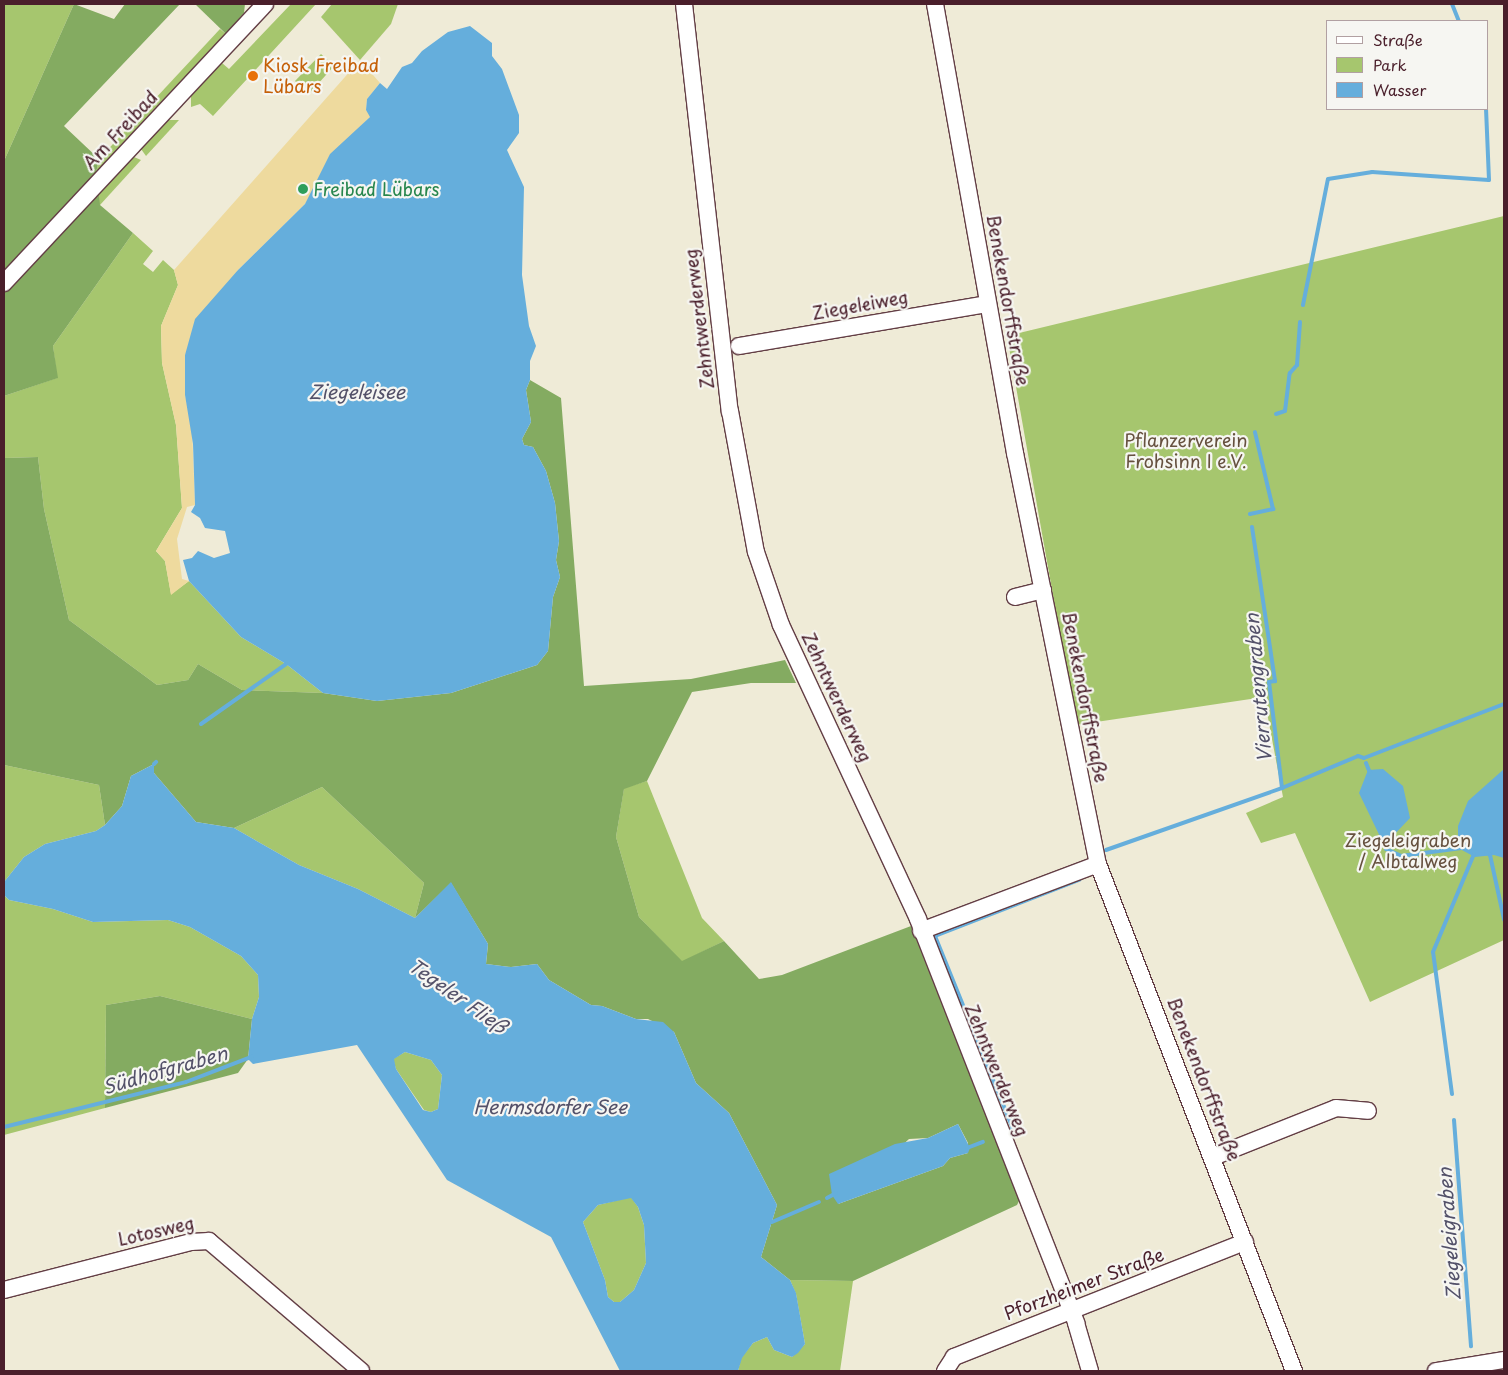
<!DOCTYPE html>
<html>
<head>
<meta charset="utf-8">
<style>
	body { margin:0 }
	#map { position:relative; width:1508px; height:1375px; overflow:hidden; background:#efebd7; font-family:"Playpen Sans",sans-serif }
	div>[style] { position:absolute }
	.green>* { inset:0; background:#a6c66e }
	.forest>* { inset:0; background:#84ab61 }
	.sand>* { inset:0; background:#eeda9e }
	.water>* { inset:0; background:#65aedc }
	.stream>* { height:4px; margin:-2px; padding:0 2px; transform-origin:2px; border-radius:2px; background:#65aedc }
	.roads { filter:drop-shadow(1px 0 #633e45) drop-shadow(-1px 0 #633e45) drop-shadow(0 1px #633e45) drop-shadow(0 -1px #633e45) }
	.minor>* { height:16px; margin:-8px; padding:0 8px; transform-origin:8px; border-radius:8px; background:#fff }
	.dots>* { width:14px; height:14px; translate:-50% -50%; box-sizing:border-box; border:2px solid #f6f6f2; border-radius:50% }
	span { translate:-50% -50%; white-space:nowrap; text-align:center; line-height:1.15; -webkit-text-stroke:4.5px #f6f6f2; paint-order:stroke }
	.food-label { font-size:18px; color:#c56008 }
	.left { translate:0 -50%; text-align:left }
	.street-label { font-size:18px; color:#4a1f2b }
	.leisure-label { font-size:18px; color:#27864d }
	.park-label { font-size:18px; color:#66513f }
	.water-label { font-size:19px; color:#535169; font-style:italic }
	.frame { position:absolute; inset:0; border:5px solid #4a1f2b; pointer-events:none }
	.legend { position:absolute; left:1326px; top:20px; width:162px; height:90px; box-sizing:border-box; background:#f6f6f2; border:1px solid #b1a0a2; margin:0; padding:6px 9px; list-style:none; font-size:15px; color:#4a1f2b }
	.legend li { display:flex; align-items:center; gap:10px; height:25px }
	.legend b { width:25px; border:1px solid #b1a0a2 }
</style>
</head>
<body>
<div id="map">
	<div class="green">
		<i style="clip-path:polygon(4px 4px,74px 4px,4px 161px)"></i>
		<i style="clip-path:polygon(291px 4px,316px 4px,213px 116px,200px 104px,191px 107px,191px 96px,222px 63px,229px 69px)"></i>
		<i style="clip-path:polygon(332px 4px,398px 4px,391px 24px,360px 60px,321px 17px)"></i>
		<i style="clip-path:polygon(220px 29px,226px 34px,96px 173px,99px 159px)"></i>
		<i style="clip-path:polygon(321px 54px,334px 66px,309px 94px,295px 81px)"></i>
		<i style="clip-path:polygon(168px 120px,179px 120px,146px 156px,141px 149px)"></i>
		<i style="clip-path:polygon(134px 157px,141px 160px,100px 205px,93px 199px)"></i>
		<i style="clip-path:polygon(1504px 216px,1504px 940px,1370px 1002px,1295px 833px,1261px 843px,1246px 813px,1283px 797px,1264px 697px,1076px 725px,1007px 336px)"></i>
		<i style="clip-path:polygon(133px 233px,153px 251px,143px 264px,153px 272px,163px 260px,174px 270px,178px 285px,161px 326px,162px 363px,176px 425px,182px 508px,156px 551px,165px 561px,171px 594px,189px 581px,241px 637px,286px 664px,323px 693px,242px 690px,198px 664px,188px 680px,157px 685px,69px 620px,44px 509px,38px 457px,4px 458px,4px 396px,57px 378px,53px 346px)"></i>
		<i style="clip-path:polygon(4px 765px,99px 785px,105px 825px,96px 831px,45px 844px,24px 857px,4px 882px)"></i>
		<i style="clip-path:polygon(647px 781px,702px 918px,724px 941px,682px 962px,639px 917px,616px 837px,624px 788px)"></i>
		<i style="clip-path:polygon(322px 787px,424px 883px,415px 918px,358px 889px,299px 865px,234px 828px)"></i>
		<i style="clip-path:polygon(4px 895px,9px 900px,53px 909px,93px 922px,168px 920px,190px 927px,241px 956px,258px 975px,259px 997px,252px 1019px,160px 996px,106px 1005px,105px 1108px,4px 1135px)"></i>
		<i style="clip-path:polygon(405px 1052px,431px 1060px,442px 1075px,438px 1109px,431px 1112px,424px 1110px,396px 1069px,393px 1059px)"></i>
		<i style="clip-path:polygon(631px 1197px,638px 1207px,644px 1225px,646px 1263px,634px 1290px,620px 1302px,614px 1302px,608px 1297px,605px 1280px,583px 1222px,598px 1205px)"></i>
		<i style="clip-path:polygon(790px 1280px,853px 1281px,840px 1371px,738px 1371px,741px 1358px,753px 1343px,767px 1337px,774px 1350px,792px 1357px,805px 1344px,796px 1294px)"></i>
	</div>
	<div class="forest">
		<i style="clip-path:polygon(74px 4px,114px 19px,125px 4px,180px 4px,64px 126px,99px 159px,96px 173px,100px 205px,133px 233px,53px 346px,58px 378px,4px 396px,4px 161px)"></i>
		<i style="clip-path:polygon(195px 4px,245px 4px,244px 13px,226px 34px)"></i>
		<i style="clip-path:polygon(evenodd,530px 380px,561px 398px,584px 686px,691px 679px,785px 660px,796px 683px,751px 683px,692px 692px,647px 781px,624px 789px,616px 837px,639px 917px,682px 961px,724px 941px,759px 979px,782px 975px,911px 926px,1019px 1201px,1017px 1205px,853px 1281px,790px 1280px,761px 1257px,777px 1205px,729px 1113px,696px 1083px,674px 1032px,648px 1019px,636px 1019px,602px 1006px,591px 1005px,549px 980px,537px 964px,511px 967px,486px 964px,488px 944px,451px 883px,415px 918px,424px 883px,322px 787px,234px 828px,196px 822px,154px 773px,154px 764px,131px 776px,122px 806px,105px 825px,99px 785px,4px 765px,4px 458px,38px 457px,44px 509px,69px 620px,157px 685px,188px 680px,198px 664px,242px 690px,323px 693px,377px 701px,451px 693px,537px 665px,548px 651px,553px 597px,560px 577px,556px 560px,559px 541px,555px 503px,546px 471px,533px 447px,524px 445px,522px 439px,531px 422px,526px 390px,530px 380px,958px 1124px,968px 1143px,968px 1153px,950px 1158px,943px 1166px,838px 1204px,909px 1139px,928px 1138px,958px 1124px)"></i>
		<i style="clip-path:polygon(160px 996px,252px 1019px,248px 1059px,238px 1073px,105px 1108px,106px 1005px)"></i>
	</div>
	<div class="sand">
		<i style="clip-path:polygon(360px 60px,380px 83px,367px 99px,366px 110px,371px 116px,354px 133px,305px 204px,238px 270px,185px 355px,185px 395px,192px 427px,195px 505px,187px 507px,177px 539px,182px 579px,189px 581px,171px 595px,165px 561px,156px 551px,182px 508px,176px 425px,162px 363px,161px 326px,178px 285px,174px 270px)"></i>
	</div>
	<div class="water">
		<i style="clip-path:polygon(470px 26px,492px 43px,492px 56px,502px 69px,519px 115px,519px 133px,507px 150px,524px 187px,522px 275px,529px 326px,536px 346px,530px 361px,530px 380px,526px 390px,531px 422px,522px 439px,524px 445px,533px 447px,546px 471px,555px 503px,559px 541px,556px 560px,560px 577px,553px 597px,548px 651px,537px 665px,451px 693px,377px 701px,323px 693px,286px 664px,241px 637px,189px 581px,183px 560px,192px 558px,198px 551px,214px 558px,230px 553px,225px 531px,205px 528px,200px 518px,191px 512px,195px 505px,193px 444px,185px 395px,185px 355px,195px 319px,238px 270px,305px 204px,330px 154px,370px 117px,366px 110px,367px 99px,380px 83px,387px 89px,402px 67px,412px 63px,422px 51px,448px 32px)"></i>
		<i style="clip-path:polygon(evenodd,154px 764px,154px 773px,196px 822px,234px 828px,299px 865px,358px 889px,415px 918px,451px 882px,488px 944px,486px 964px,511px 967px,537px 964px,549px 980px,591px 1005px,602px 1006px,636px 1019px,663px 1022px,674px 1032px,696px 1083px,729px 1113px,777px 1205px,761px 1257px,790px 1280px,796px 1293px,805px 1344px,798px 1353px,792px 1357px,774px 1350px,767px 1337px,753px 1343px,742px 1358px,738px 1371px,620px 1371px,551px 1237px,447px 1180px,357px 1045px,253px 1064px,248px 1059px,252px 1019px,259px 997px,258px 975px,241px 956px,190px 927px,168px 920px,93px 922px,53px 909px,9px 900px,4px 895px,4px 882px,24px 857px,45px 844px,96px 831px,105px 825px,122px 806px,131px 776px,154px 764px,405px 1052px,431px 1060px,442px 1075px,438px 1109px,431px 1112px,423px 1110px,396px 1069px,394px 1059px,405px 1052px,154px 764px,631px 1198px,638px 1207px,644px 1225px,646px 1263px,634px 1290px,620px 1302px,614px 1302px,608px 1297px,605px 1280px,583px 1222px,598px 1205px,631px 1198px)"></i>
		<i style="clip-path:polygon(1383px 769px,1403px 786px,1410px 818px,1390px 839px,1386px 849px,1359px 793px,1368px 770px)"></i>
		<i style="clip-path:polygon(1504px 769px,1504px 858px,1494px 855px,1475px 857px,1458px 848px,1458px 826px,1468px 801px)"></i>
		<i style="clip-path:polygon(958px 1124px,970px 1148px,968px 1153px,950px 1158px,943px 1166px,838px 1204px,832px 1195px,829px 1174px,895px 1144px,928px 1138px)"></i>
	</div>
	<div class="stream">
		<i style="left:1452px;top:4px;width:18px;rotate:68deg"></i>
		<i style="left:1303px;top:305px;width:128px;rotate:-78.8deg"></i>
		<i style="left:1328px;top:179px;width:45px;rotate:-9deg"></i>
		<i style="left:1372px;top:172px;width:117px;rotate:3.9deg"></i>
		<i style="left:1489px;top:180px;width:71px;rotate:-92.4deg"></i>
		<i style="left:1276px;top:414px;width:9px;rotate:-18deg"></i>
		<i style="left:1285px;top:411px;width:38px;rotate:-83deg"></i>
		<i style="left:1290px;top:373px;width:11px;rotate:-49deg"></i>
		<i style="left:1297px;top:365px;width:43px;rotate:-86deg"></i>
		<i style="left:1250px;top:514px;width:24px;rotate:-12deg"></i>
		<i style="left:1273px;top:509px;width:79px;rotate:-103.2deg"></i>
		<i style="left:1252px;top:527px;width:156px;rotate:81.5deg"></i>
		<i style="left:1275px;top:681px;width:6px;rotate:171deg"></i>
		<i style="left:1269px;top:682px;width:107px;rotate:83deg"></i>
		<i style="left:201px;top:724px;width:104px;rotate:-35.2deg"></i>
		<i style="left:1366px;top:763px;width:11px;rotate:68deg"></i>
		<i style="left:154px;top:764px;width:3px;rotate:-45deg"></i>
		<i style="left:1387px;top:845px;width:4px;rotate:104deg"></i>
		<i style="left:1386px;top:849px;width:17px;rotate:25deg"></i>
		<i style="left:1401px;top:856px;width:61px;rotate:-7.6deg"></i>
		<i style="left:1106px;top:850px;width:187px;rotate:-19.4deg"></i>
		<i style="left:1282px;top:788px;width:82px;rotate:-22.8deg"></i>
		<i style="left:1358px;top:756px;width:6px;rotate:18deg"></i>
		<i style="left:1364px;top:758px;width:150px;rotate:-21.1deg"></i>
		<i style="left:1486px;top:852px;width:5px;rotate:37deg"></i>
		<i style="left:1490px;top:855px;width:66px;rotate:77.7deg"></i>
		<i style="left:1452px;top:1094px;width:143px;rotate:-97.6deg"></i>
		<i style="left:1433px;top:952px;width:106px;rotate:-67.3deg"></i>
		<i style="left:1454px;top:1120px;width:227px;rotate:85.7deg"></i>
		<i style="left:4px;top:1127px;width:187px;rotate:-13.9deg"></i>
		<i style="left:186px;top:1082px;width:70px;rotate:-21deg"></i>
		<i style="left:1007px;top:1132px;width:7px;rotate:-27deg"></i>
		<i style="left:1013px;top:1129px;width:208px;rotate:-112deg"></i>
		<i style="left:935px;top:936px;width:155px;rotate:-21.3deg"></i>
		<i style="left:967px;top:1148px;width:17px;rotate:-21deg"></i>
		<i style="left:827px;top:1198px;width:10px;rotate:-29deg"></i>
		<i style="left:772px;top:1222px;width:51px;rotate:-23.1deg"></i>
	</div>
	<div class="roads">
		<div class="minor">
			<i style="left:684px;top:4px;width:410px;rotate:83.6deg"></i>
			<i style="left:730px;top:411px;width:143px;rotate:79.6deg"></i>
			<i style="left:756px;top:552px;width:77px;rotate:71.1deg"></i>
			<i style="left:781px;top:625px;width:324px;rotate:65deg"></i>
			<i style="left:918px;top:919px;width:434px;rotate:68.6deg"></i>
			<i style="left:1076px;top:1323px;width:50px;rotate:73.7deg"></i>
			<i style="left:935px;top:4px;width:456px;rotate:79.9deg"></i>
			<i style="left:1015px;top:453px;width:419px;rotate:78.6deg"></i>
			<i style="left:1098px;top:864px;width:544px;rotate:68.86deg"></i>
			<i style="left:4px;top:283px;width:382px;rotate:-46.9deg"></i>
			<i style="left:739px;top:346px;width:252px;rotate:-9.6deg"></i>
			<i style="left:1015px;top:597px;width:29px;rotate:-14deg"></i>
			<i style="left:921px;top:931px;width:189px;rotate:-20.7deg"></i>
			<i style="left:1213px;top:1157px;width:132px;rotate:-21.7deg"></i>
			<i style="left:1336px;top:1108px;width:32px;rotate:5deg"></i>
			<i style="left:4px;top:1290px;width:193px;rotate:-14.4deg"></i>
			<i style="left:191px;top:1242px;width:18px;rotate:-3deg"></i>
			<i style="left:209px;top:1241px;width:200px;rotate:40.5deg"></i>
			<i style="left:945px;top:1371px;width:17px;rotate:-57deg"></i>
			<i style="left:954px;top:1357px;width:313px;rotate:-21.6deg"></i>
			<i style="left:1436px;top:1371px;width:69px;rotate:-9.2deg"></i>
		</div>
	</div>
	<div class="dots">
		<i style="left:253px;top:76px;background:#e8710a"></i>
		<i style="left:303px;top:189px;background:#2e9e5b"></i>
	</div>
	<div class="food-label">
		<span class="left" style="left:263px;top:76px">Kiosk Freibad<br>Lübars</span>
	</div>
	<div class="street-label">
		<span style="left:120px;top:130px;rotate:-47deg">Am Freibad</span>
		<span style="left:1008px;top:300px;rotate:80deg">Benekendorffstraße</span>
		<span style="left:860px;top:305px;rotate:-10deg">Ziegeleiweg</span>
		<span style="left:699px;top:319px;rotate:-97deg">Zehntwerderweg</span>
		<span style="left:837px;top:697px;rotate:65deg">Zehntwerderweg</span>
		<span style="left:1085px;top:697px;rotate:79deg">Benekendorffstraße</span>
		<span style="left:997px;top:1070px;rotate:68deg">Zehntwerderweg</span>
		<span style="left:1204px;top:1079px;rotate:69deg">Benekendorffstraße</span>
		<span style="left:156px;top:1231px;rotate:-13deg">Lotosweg</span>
		<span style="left:1084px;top:1284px;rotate:-21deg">Pforzheimer Straße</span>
	</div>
	<div class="leisure-label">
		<span class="left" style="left:313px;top:189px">Freibad Lübars</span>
	</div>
	<div class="park-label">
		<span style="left:1186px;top:451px">Pflanzerverein<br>Frohsinn I e.V.</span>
		<span style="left:1408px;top:851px">Ziegeleigraben<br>/ Albtalweg</span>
	</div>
	<div class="water-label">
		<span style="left:357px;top:392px">Ziegeleisee</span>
		<span style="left:1258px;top:688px;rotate:-95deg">Vierrutengraben</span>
		<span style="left:458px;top:996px;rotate:35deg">Tegeler Fließ</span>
		<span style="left:165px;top:1070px;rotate:-16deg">Südhofgraben</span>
		<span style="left:550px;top:1107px">Hermsdorfer See</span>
		<span style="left:1449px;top:1234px;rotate:-94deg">Ziegeleigraben</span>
	</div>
	<div class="frame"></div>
	<ul class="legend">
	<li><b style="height:6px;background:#fff"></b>Straße</li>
	<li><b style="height:14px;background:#a6c66e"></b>Park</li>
	<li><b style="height:14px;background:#65aedc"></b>Wasser</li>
	</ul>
</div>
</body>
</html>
